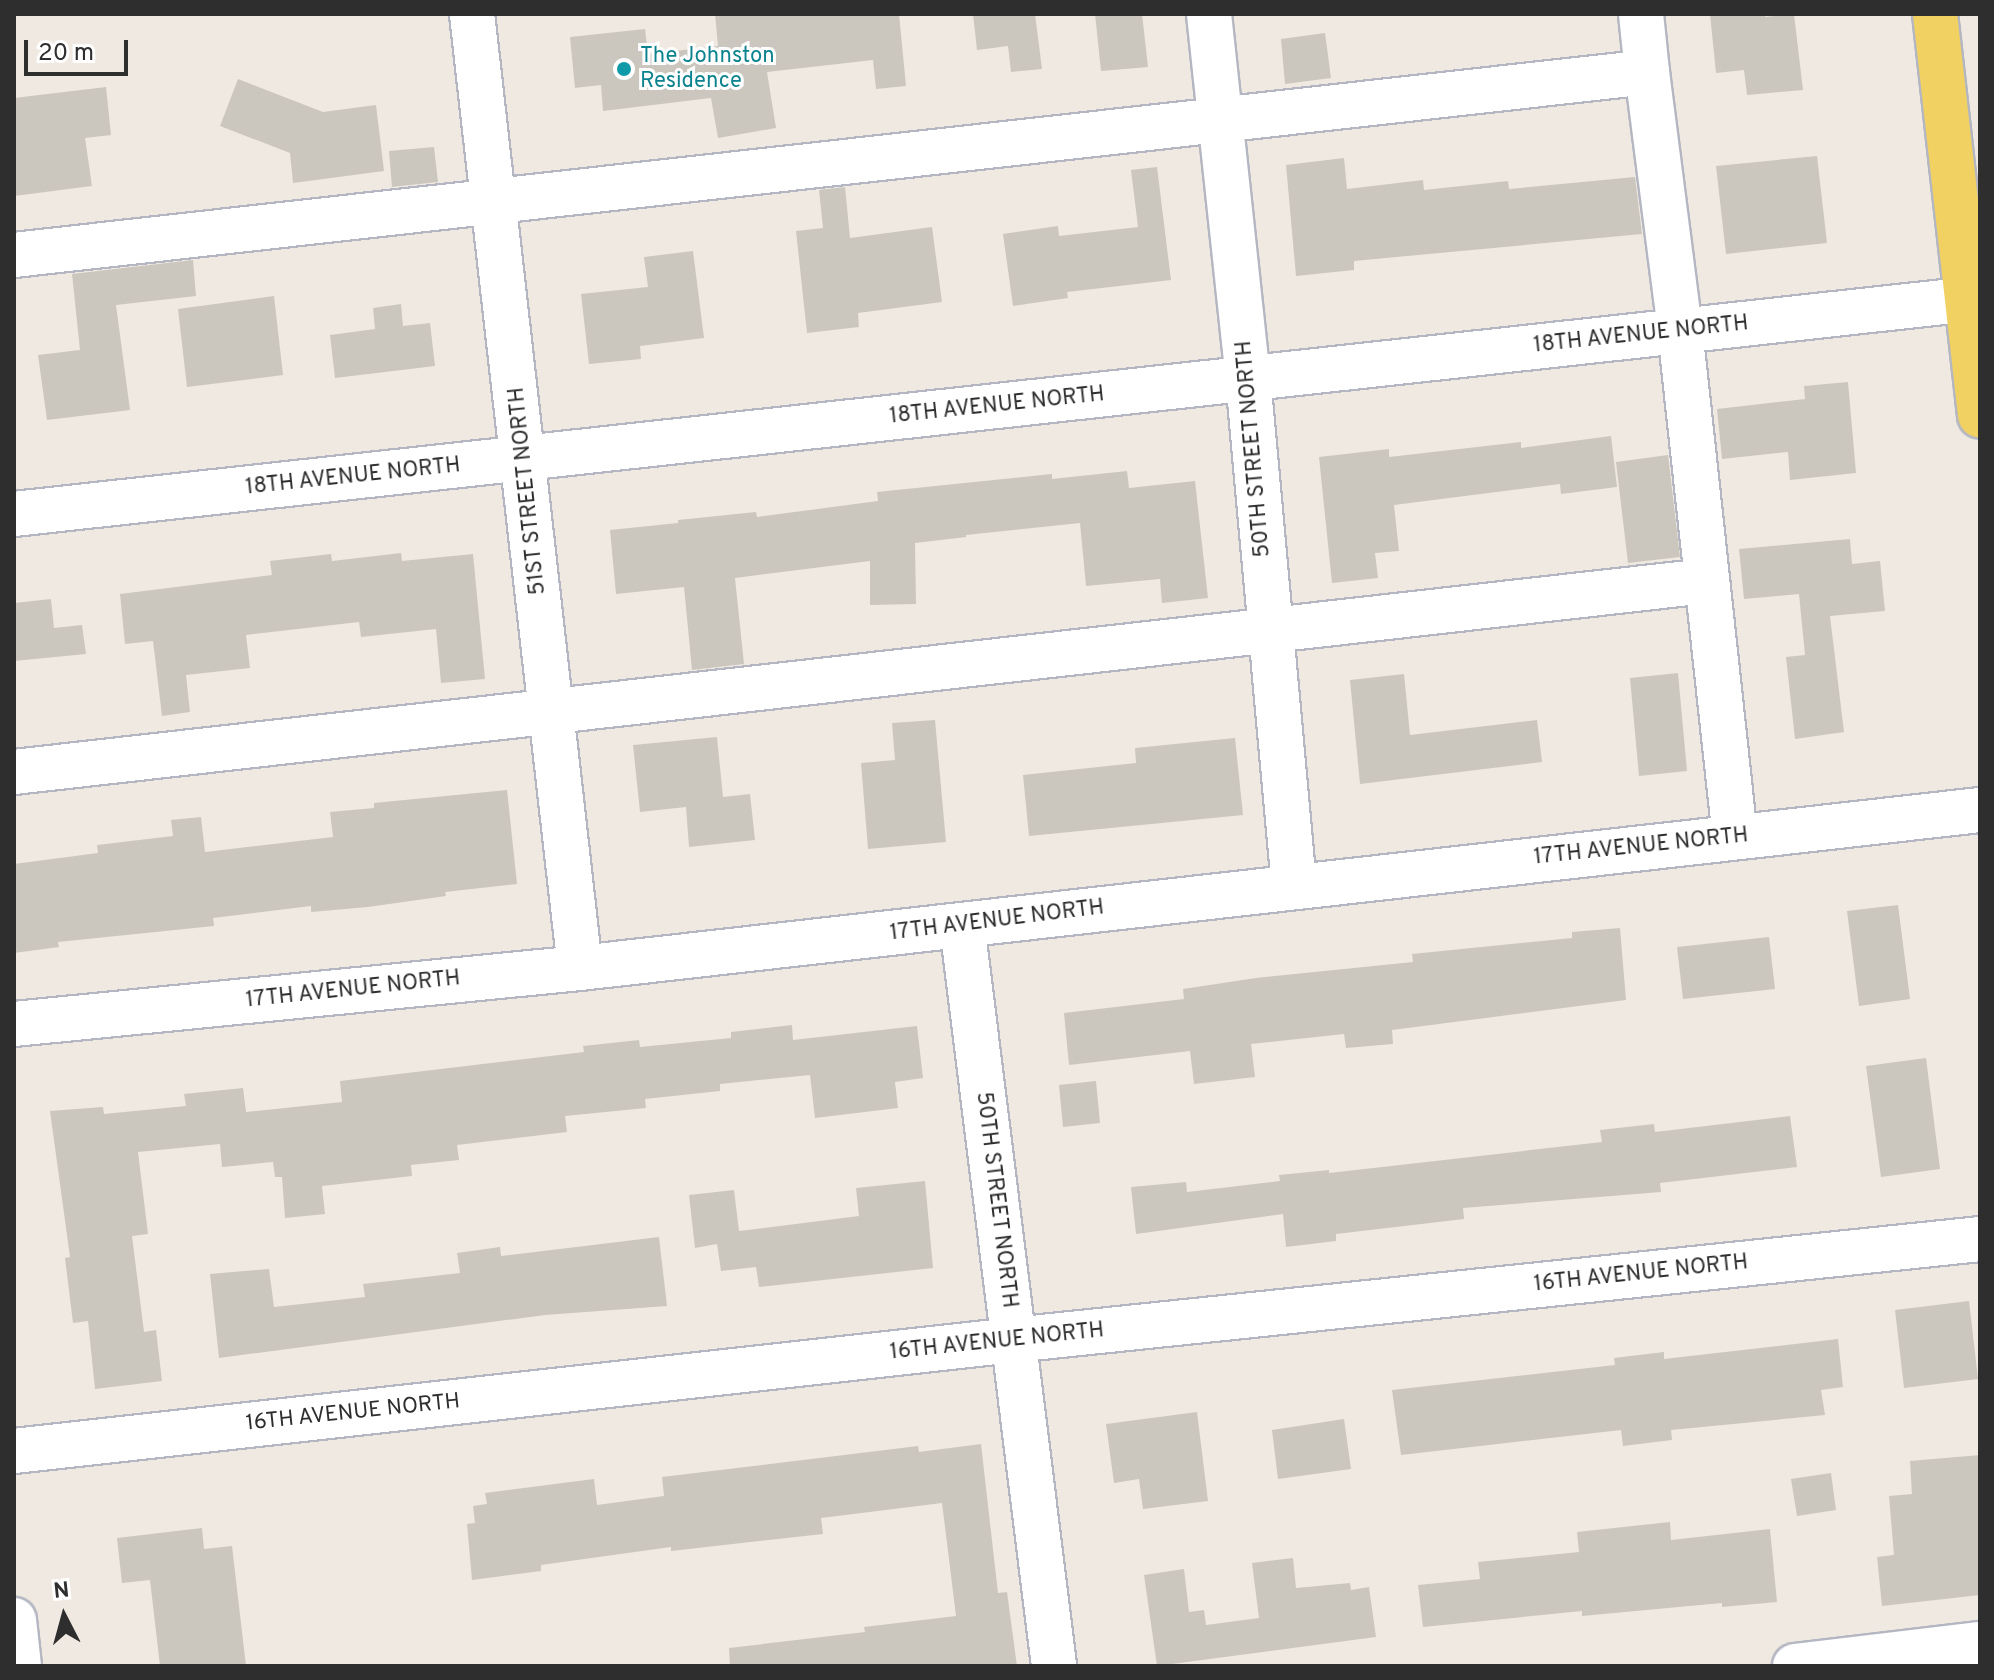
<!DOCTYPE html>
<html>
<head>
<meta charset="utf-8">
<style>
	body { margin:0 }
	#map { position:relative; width:1994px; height:1680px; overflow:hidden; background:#efe9e1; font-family:Overpass,sans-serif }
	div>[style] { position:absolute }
	.building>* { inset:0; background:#cbc7bf }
	.roads { filter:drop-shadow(2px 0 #b4b7c1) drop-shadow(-2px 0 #b4b7c1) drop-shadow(0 2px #b4b7c1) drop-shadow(0 -2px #b4b7c1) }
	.minor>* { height:44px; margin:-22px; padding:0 22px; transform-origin:22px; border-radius:22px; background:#fff }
	.major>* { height:44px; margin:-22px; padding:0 22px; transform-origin:22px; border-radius:22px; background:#f2d163 }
	.dots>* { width:22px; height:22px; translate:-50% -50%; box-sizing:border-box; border:4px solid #fff; border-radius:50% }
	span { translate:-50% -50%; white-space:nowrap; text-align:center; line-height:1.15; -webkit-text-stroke:6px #fff; paint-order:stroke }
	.culture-label { font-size:22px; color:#0d838f }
	.left { translate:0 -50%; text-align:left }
	.street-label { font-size:22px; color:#2e2e2e }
	.frame { position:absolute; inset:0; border:16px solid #2e2e2e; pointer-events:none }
	.north { position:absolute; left:24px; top:1576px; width:80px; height:80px; -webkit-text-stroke:6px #fff; paint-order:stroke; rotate:354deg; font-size:22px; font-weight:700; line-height:32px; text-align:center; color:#2e2e2e }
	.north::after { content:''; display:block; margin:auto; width:28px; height:36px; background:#2e2e2e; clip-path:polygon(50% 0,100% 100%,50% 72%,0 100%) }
	.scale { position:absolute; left:24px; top:40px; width:104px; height:36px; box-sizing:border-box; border:4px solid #2e2e2e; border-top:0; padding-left:10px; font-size:24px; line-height:28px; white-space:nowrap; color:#2e2e2e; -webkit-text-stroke:6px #fff; paint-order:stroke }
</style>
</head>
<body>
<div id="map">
	<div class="building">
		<i style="clip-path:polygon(715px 14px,899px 14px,906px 86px,876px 89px,873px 60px,767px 72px,776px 128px,718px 138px,711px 98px,603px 111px,601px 85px,575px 88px,570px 37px,645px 29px,648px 54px,718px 46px)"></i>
		<i style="clip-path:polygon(973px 14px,1035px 14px,1042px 69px,1011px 72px,1008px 46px,977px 50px)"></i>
		<i style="clip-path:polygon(1095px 14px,1142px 14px,1148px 67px,1101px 71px)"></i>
		<i style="clip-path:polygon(1710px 14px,1765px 14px,1765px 17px,1794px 14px,1803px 90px,1747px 95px,1744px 70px,1716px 73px)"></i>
		<i style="clip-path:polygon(1325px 33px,1331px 78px,1285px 84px,1281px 39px)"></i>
		<i style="clip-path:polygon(238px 79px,323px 112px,376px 105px,384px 171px,293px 183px,290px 153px,220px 126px)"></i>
		<i style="clip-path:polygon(106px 87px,111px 135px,85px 138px,92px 186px,14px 196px,14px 98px)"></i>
		<i style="clip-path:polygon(434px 147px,438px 182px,392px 187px,389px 151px)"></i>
		<i style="clip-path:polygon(1817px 156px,1827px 243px,1726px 254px,1716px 166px)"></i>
		<i style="clip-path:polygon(1344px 158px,1347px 189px,1423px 180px,1424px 190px,1508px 181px,1509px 189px,1635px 177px,1642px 234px,1354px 261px,1354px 270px,1296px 276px,1286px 165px)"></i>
		<i style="clip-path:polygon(1157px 167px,1171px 280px,1067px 292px,1068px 298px,1013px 306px,1003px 234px,1058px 226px,1059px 236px,1138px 227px,1131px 170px)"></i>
		<i style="clip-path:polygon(845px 187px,850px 238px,932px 227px,942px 302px,858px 313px,859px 327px,807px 333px,796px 231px,823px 228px,819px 190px)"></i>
		<i style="clip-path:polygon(693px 251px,704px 338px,640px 346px,641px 359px,589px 364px,581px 294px,648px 287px,644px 257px)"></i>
		<i style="clip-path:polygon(193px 260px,196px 296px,116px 305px,130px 410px,47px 420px,38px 355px,80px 350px,72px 274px)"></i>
		<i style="clip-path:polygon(274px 296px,283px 375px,187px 387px,178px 309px)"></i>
		<i style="clip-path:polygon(401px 304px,403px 326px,430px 323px,435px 366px,335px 378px,330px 335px,375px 329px,373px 308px)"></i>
		<i style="clip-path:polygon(1848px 382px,1856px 473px,1790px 480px,1788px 452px,1722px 459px,1717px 409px,1805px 399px,1804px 386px)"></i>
		<i style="clip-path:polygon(1611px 436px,1617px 487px,1561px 494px,1560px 484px,1394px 505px,1399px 551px,1375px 553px,1378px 578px,1332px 583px,1319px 457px,1389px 449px,1389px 457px,1521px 442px,1521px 448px)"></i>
		<i style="clip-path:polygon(1668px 455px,1680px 557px,1628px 563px,1616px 462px)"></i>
		<i style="clip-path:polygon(1127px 471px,1129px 488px,1195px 481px,1208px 598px,1162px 603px,1160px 579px,1086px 586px,1080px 523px,966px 535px,966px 537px,915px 543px,916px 604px,870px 605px,870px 561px,735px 578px,744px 664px,692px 670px,684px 587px,616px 594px,610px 530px,678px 523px,678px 520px,756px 512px,757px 517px,878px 501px,877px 492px,1052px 474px,1052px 479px)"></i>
		<i style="clip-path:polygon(1850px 539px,1852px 564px,1880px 561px,1885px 611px,1830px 616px,1844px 732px,1795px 739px,1786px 657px,1805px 655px,1799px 594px,1744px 599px,1739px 549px)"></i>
		<i style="clip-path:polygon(401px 553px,402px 561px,473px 554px,485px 679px,441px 683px,436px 629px,361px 637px,359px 622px,246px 635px,250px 668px,186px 675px,190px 712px,162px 716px,153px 641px,125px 644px,120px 594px,272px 575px,270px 561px,331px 554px,332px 561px)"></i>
		<i style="clip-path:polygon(51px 599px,54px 628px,82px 625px,86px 654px,14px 661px,14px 603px)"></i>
		<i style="clip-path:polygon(1678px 673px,1687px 771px,1639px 776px,1630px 678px)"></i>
		<i style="clip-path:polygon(1404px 674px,1410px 735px,1537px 720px,1542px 762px,1360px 784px,1350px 680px)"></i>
		<i style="clip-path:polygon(935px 720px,946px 842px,868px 849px,861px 763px,895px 760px,892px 723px)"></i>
		<i style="clip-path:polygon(717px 737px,723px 797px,750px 794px,755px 840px,689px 847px,686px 807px,640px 812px,633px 745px)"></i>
		<i style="clip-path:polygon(1235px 738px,1243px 815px,1029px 836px,1023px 775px,1136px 763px,1135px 748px)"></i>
		<i style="clip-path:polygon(507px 790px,517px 884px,445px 892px,446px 896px,368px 907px,311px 912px,311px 906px,213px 918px,214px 926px,58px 942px,59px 947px,14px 953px,14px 864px,98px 853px,97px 845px,173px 836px,171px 820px,201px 817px,205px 852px,333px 837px,330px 812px,374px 808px,374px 803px)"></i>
		<i style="clip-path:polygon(1898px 905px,1910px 999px,1859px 1006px,1847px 911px)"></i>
		<i style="clip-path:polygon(1620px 928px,1626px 1000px,1392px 1030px,1393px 1044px,1346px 1048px,1344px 1034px,1251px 1044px,1255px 1077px,1194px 1084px,1190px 1051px,1069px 1065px,1064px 1013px,1184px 999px,1183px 989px,1256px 978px,1413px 962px,1412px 954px,1572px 938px,1572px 932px)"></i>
		<i style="clip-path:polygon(1769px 937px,1775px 989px,1683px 999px,1677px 947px)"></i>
		<i style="clip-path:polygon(792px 1025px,793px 1040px,917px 1026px,923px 1078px,895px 1082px,898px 1108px,815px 1118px,810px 1075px,720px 1084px,720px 1091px,645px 1099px,646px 1108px,565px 1116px,567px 1132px,457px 1145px,459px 1160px,411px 1165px,412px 1176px,322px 1186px,325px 1214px,285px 1218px,282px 1177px,275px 1177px,273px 1162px,222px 1167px,220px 1144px,138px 1152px,148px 1234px,132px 1236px,144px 1332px,156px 1330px,162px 1381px,95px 1389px,88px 1321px,73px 1323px,65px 1258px,70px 1257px,50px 1111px,103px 1107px,104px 1114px,186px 1106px,184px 1094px,243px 1088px,246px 1112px,342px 1102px,340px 1081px,584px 1052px,583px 1046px,639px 1040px,640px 1047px,731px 1038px,731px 1032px)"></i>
		<i style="clip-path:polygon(1926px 1058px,1940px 1169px,1881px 1177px,1866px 1066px)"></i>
		<i style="clip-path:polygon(1096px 1081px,1100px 1123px,1063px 1127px,1059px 1085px)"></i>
		<i style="clip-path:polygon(1790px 1116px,1797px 1167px,1660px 1183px,1661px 1192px,1463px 1208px,1464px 1219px,1336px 1234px,1336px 1241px,1286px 1247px,1283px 1214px,1136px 1234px,1131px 1187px,1186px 1182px,1187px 1192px,1280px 1181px,1279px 1175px,1329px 1170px,1329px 1173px,1602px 1142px,1600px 1130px,1654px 1124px,1655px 1132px)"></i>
		<i style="clip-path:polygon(925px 1181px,933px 1268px,759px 1287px,756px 1267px,721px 1271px,717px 1244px,695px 1248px,689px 1195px,734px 1190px,739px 1231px,859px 1216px,856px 1188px)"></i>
		<i style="clip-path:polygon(659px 1237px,667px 1306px,545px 1315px,219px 1358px,210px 1274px,269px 1269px,274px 1307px,365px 1297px,363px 1284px,460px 1273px,457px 1253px,500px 1247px,501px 1256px)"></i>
		<i style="clip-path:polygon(1969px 1301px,1978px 1379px,1904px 1388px,1895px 1310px)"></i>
		<i style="clip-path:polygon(1838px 1339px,1843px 1387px,1821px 1390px,1825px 1415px,1671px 1430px,1672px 1440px,1623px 1446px,1621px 1430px,1401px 1455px,1392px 1390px,1615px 1365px,1614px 1358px,1664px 1352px,1664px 1359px)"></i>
		<i style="clip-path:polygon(1197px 1412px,1208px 1501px,1143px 1509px,1139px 1479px,1114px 1483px,1106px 1424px)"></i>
		<i style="clip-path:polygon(1344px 1419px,1351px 1469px,1278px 1479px,1272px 1430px)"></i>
		<i style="clip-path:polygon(981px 1444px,998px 1593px,1007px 1592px,1017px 1666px,730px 1666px,729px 1648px,865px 1632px,864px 1627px,956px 1616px,942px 1503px,821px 1518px,823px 1534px,671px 1551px,671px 1547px,541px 1565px,541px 1571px,472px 1580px,467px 1524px,475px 1523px,473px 1506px,487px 1504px,485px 1493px,594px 1479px,597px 1505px,664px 1496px,662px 1477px,918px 1446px,919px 1452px)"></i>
		<i style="clip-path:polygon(1980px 1455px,1980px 1595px,1882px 1606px,1877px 1557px,1894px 1555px,1889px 1496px,1912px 1494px,1910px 1461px)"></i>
		<i style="clip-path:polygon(1831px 1473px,1836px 1510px,1797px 1516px,1791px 1479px)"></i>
		<i style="clip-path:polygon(1670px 1522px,1671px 1540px,1770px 1529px,1777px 1602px,1722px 1607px,1722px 1603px,1582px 1616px,1582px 1611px,1423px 1627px,1418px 1585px,1480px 1579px,1478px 1562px,1579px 1552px,1577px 1532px)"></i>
		<i style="clip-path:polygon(202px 1528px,204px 1549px,232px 1546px,246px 1666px,160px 1666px,150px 1580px,122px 1583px,117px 1538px)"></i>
		<i style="clip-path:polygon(1293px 1558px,1296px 1588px,1350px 1583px,1351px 1590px,1369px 1587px,1376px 1637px,1157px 1666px,1144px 1575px,1184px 1569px,1189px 1612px,1204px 1610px,1206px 1625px,1259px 1618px,1252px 1563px)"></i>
	</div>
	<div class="roads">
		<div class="minor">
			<i style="left:472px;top:14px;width:960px;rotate:83.54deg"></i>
			<i style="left:1209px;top:14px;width:366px;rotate:83.9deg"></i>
			<i style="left:1248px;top:378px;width:509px;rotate:84.82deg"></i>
			<i style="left:1641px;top:14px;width:58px;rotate:84.1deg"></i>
			<i style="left:14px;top:255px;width:1643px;rotate:-6.39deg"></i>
			<i style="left:1647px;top:72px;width:260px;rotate:82.7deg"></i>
			<i style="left:1680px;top:330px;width:510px;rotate:83.81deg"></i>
			<i style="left:14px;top:514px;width:1978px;rotate:-6.27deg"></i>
			<i style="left:14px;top:772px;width:1702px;rotate:-6.44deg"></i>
			<i style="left:962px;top:925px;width:747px;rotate:82.92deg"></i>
			<i style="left:14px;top:1024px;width:569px;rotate:-5.65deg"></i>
			<i style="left:580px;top:968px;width:1409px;rotate:-6.44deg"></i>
			<i style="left:14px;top:1451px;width:1005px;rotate:-6.34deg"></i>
			<i style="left:1013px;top:1340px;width:972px;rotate:-5.96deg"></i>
			<i style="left:14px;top:1620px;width:46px;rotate:83.8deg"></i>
			<i style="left:1795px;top:1666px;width:186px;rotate:-6.8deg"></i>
		</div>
		<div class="major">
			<i style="left:1935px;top:14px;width:404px;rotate:83.6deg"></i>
		</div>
	</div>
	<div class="dots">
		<i style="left:624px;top:69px;background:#0f9aa8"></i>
	</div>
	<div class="culture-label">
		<span class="left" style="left:640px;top:69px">The Johnston<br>Residence</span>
	</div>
	<div class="street-label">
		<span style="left:1641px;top:335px;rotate:-6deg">18TH AVENUE NORTH</span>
		<span style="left:997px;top:406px;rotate:-6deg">18TH AVENUE NORTH</span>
		<span style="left:1254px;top:449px;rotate:-95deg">50TH STREET NORTH</span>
		<span style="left:353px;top:477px;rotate:-6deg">18TH AVENUE NORTH</span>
		<span style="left:528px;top:491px;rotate:-96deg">51ST STREET NORTH</span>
		<span style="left:1641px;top:847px;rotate:-6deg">17TH AVENUE NORTH</span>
		<span style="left:997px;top:921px;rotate:-7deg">17TH AVENUE NORTH</span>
		<span style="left:353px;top:990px;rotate:-6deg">17TH AVENUE NORTH</span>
		<span style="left:996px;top:1200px;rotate:83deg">50TH STREET NORTH</span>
		<span style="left:1641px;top:1274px;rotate:-6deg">16TH AVENUE NORTH</span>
		<span style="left:997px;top:1342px;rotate:-6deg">16TH AVENUE NORTH</span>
		<span style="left:353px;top:1413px;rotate:-6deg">16TH AVENUE NORTH</span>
	</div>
	<div class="frame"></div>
	<div class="north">N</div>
	<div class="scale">20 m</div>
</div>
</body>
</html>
